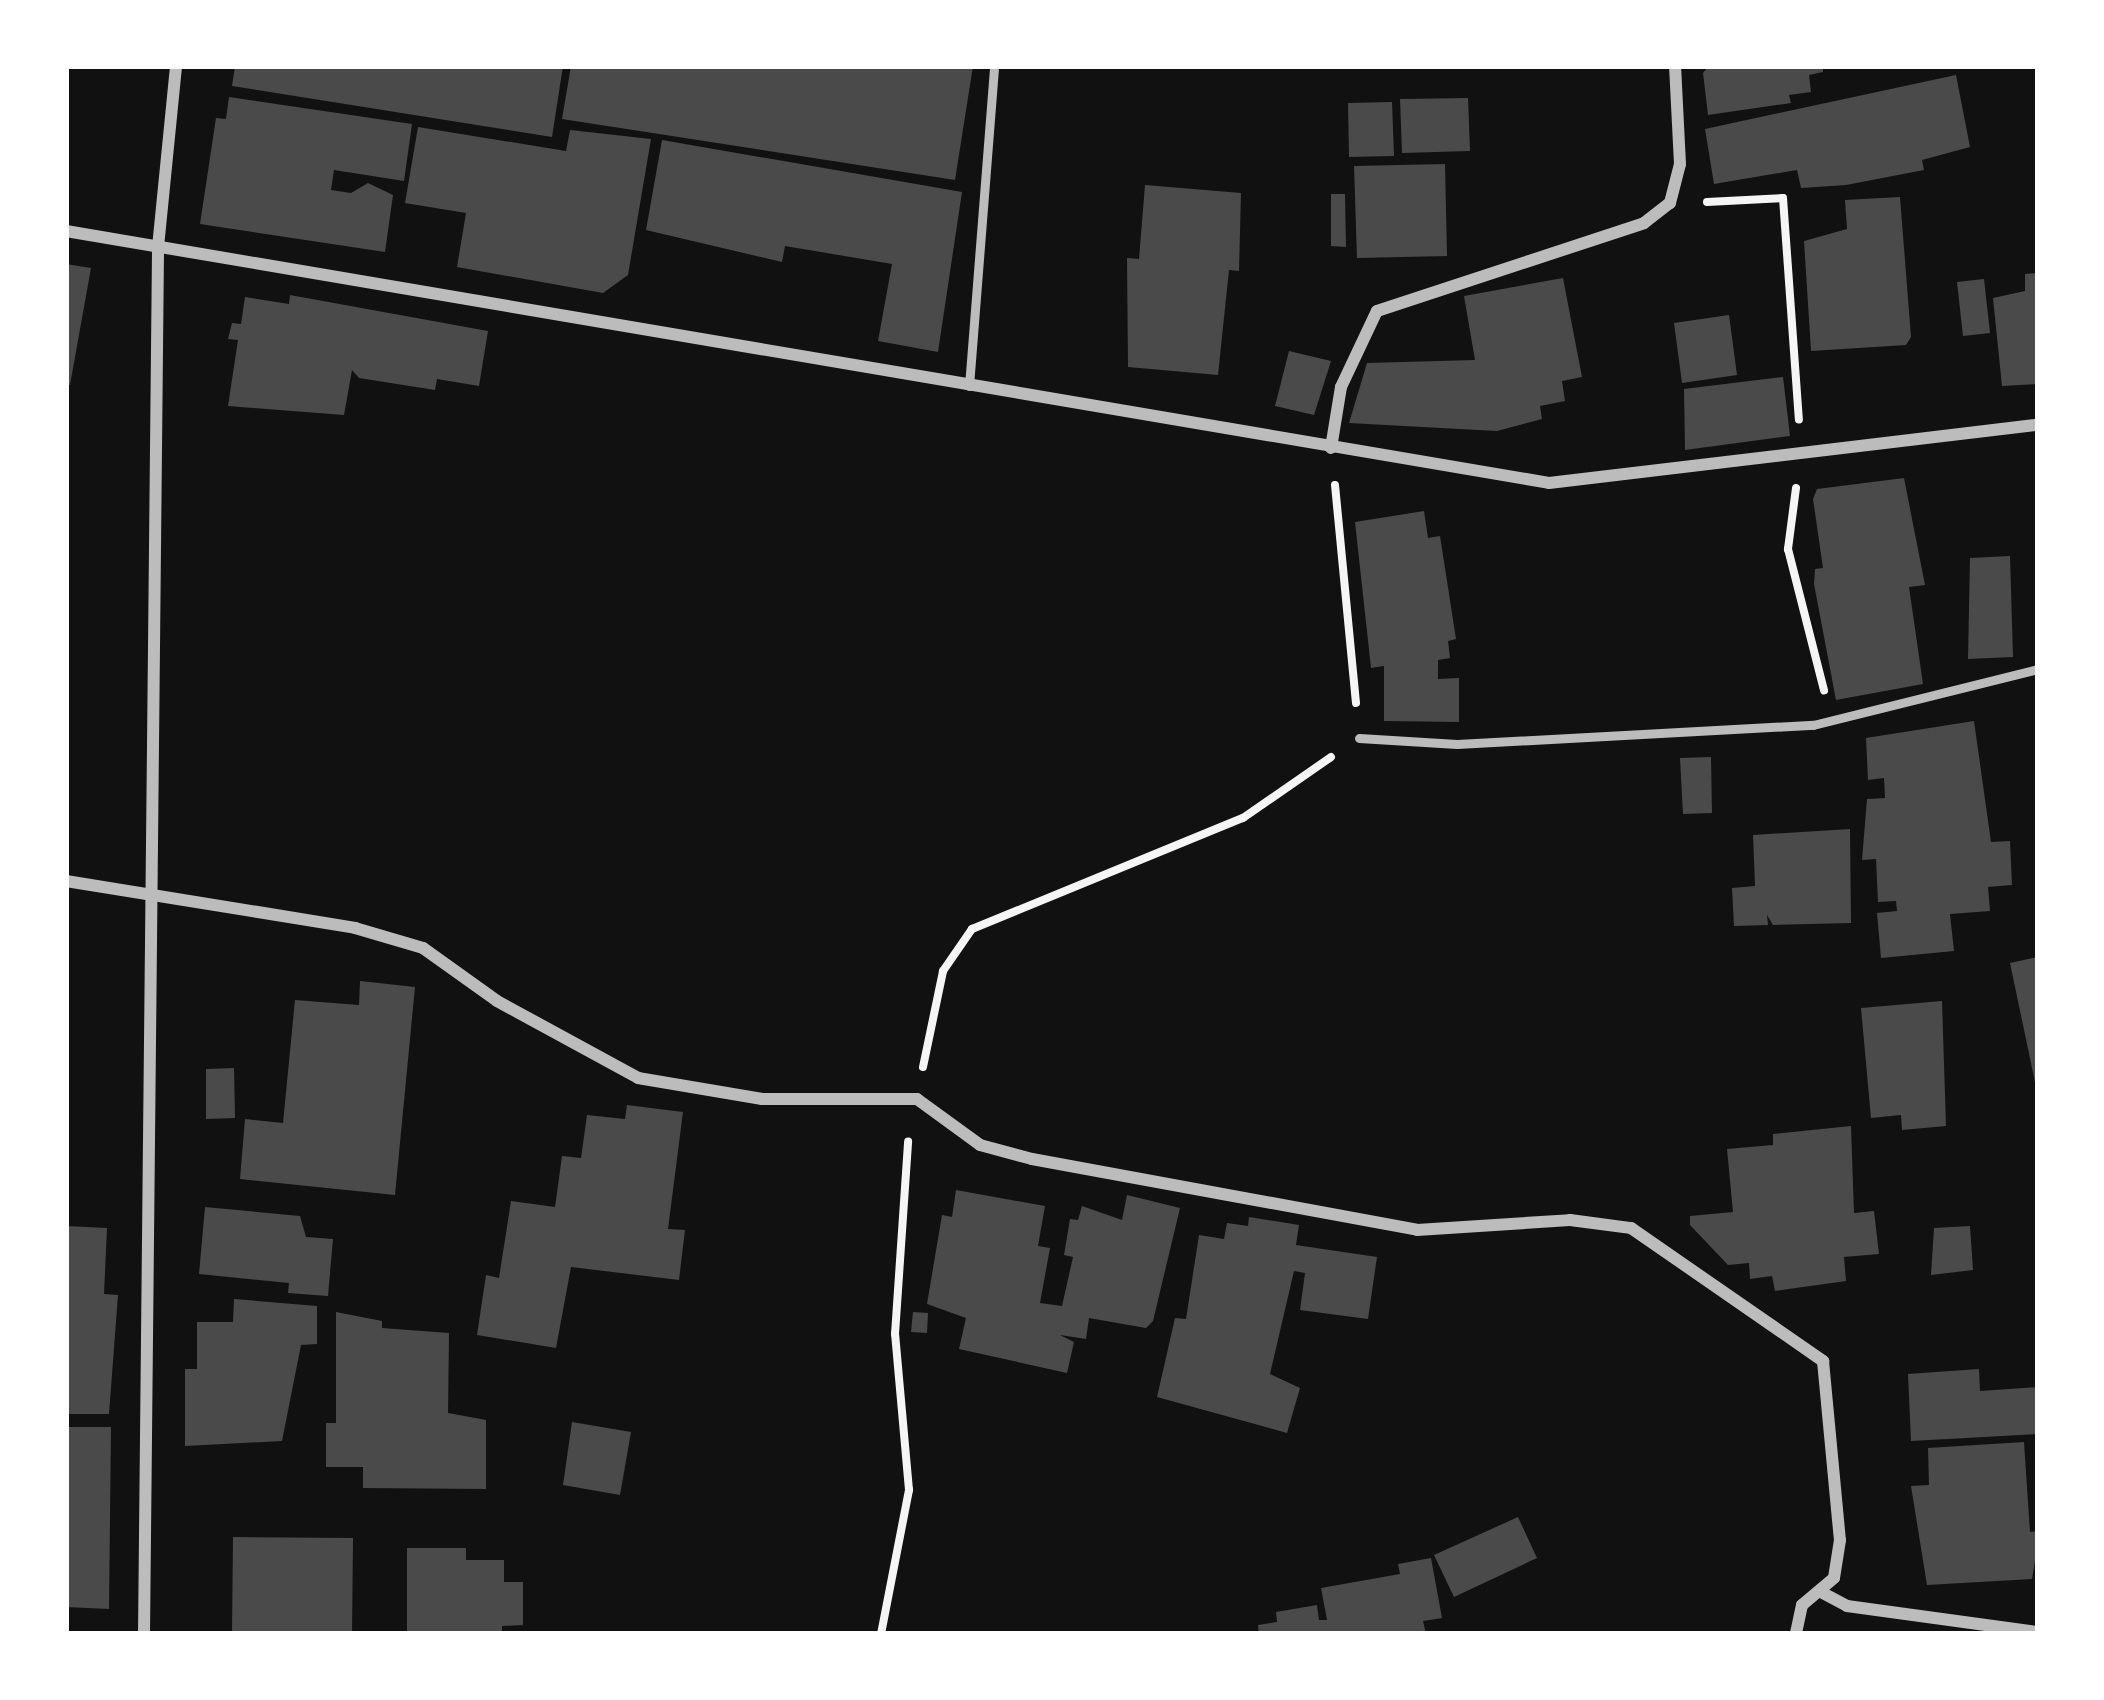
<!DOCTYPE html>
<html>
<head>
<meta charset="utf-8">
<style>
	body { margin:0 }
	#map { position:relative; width:2104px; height:1700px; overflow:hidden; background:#111; font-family:Karla,sans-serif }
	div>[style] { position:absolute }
	.building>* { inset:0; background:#4a4a4a }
	.path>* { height:8px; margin:-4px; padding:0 4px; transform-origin:4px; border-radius:4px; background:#f5f5f5 }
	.service>* { height:9px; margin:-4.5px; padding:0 4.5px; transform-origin:4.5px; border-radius:4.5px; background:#bcbcbc }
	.minor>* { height:12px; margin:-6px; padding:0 6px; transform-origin:6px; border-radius:6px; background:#bcbcbc }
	span { translate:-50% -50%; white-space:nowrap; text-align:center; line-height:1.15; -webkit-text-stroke:9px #fff; paint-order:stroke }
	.frame { position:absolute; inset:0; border:69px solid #fff; pointer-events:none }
</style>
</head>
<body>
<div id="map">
	<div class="building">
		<i style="clip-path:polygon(235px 66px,563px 66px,552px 137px,232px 86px)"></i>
		<i style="clip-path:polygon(571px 66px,973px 66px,955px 180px,562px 119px)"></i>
		<i style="clip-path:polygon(1709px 66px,1823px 66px,1823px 72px,1809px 75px,1811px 92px,1789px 95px,1791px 103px,1708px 115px,1703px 73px)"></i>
		<i style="clip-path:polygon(1956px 75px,1970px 147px,1922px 160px,1924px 170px,1846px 185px,1801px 188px,1797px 170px,1714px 184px,1705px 129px)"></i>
		<i style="clip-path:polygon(229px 97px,412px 124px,404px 181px,334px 170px,331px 190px,351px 193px,368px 183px,393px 195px,385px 252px,200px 224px,216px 118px,226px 119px)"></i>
		<i style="clip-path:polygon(1468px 98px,1470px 151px,1402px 153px,1400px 99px)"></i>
		<i style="clip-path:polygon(1392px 102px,1394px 156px,1349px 157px,1348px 103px)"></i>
		<i style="clip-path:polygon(418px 127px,566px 151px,570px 130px,651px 139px,628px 275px,603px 293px,457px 267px,466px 213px,405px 203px)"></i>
		<i style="clip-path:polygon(662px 140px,962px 192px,938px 352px,878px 341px,892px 264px,785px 246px,782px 262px,646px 230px)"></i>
		<i style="clip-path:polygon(1445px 164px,1447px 256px,1357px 258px,1354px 166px)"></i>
		<i style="clip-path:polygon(1145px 185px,1241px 193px,1239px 271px,1229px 270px,1218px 375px,1128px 367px,1127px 258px,1139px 259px)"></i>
		<i style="clip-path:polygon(1331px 194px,1345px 194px,1346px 247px,1331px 246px)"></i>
		<i style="clip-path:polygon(1900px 197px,1911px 337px,1906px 345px,1811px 351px,1804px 241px,1847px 229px,1845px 200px)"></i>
		<i style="clip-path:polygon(66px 264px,91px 268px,70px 385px,66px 384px)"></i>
		<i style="clip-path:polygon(2038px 273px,2038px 384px,2002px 386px,1993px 298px,2025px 291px,2025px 274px)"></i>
		<i style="clip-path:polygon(1563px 278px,1582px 377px,1562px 381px,1565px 401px,1540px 406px,1542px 419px,1497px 431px,1349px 423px,1367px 363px,1475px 360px,1464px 296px)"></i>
		<i style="clip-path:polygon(1984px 279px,1990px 333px,1963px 336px,1957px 282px)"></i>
		<i style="clip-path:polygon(290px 295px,488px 331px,479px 386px,437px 379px,435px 390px,359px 378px,352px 370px,344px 415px,228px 406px,238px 340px,228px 339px,232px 323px,241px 324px,245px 297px,289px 304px)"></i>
		<i style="clip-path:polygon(1729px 315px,1737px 375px,1682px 383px,1674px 323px)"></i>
		<i style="clip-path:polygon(1289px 351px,1331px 361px,1314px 415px,1275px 406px)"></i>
		<i style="clip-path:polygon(1783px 377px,1790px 436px,1685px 450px,1684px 389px)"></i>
		<i style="clip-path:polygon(1904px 478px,1925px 585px,1909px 587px,1923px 684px,1836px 700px,1814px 584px,1815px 569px,1823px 568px,1813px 499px,1817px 489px)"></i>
		<i style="clip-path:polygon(1424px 511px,1428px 538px,1440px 536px,1456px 639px,1448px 641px,1450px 658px,1438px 660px,1438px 679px,1459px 678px,1459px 722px,1384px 721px,1384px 666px,1371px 668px,1355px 522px)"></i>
		<i style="clip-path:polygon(2010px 556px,2013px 657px,1968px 659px,1970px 558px)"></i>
		<i style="clip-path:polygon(1974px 721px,1991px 842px,2010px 841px,2012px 885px,1988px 887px,1990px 911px,1950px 914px,1954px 951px,1881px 958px,1877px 913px,1897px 911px,1896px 901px,1878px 902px,1876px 859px,1862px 860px,1867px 799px,1885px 798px,1884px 778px,1868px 780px,1866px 738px)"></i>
		<i style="clip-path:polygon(1711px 757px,1712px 813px,1683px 814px,1680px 758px)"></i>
		<i style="clip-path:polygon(1850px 829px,1851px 923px,1773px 925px,1767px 915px,1768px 925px,1734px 926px,1732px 888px,1755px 886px,1753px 835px)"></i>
		<i style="clip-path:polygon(2038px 957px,2038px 1087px,2036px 1087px,2010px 963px)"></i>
		<i style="clip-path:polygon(360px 981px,415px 987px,395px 1195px,240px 1179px,245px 1119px,283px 1123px,295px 1000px,359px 1005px)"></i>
		<i style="clip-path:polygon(1942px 1001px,1946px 1126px,1902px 1130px,1901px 1115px,1871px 1118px,1861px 1008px)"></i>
		<i style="clip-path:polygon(234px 1068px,235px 1118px,206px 1119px,206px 1069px)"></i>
		<i style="clip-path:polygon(627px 1105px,683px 1112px,668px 1229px,685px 1230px,679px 1280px,571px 1267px,556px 1348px,477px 1335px,486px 1275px,499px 1278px,511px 1201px,555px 1207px,562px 1156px,581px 1158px,587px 1115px,625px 1119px)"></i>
		<i style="clip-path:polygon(1851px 1126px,1854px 1213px,1874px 1211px,1879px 1254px,1844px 1257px,1846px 1281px,1775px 1291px,1772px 1276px,1750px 1279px,1749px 1263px,1728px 1265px,1690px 1225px,1690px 1216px,1733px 1212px,1727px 1149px,1773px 1145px,1773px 1134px)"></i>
		<i style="clip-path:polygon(956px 1190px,1045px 1206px,1038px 1246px,1050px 1248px,1040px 1303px,1062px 1306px,1073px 1257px,1064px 1255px,1070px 1219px,1078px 1220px,1082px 1206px,1122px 1220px,1127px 1195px,1180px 1208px,1153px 1321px,1146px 1328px,1089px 1318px,1086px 1339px,1060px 1335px,1074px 1342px,1067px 1373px,959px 1349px,966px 1318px,927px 1304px,942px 1215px,952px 1217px)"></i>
		<i style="clip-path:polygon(205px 1207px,300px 1216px,306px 1237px,333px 1239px,328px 1296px,288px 1293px,289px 1283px,199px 1274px)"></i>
		<i style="clip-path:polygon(1249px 1217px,1299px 1225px,1296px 1245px,1377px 1257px,1368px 1319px,1300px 1310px,1305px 1273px,1294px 1271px,1270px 1374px,1300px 1388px,1287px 1433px,1157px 1397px,1175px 1318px,1186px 1319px,1199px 1235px,1224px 1239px,1227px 1223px,1248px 1226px)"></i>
		<i style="clip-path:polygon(66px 1226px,107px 1228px,104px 1294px,118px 1295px,109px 1414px,66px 1414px)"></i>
		<i style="clip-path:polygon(1970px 1226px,1973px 1270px,1931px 1275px,1934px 1228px)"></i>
		<i style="clip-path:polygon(234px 1299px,317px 1306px,317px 1344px,301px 1345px,282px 1441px,185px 1446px,185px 1369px,197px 1369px,197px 1322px,233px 1322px)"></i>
		<i style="clip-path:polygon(336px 1312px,382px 1321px,382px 1328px,449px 1333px,448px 1413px,486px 1420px,486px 1489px,363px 1488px,363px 1467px,326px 1467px,326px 1423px,336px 1423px)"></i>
		<i style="clip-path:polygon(913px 1312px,928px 1313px,927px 1333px,911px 1332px)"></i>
		<i style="clip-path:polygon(1979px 1369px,1980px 1391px,2038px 1387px,2038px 1434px,1911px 1441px,1908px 1374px)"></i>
		<i style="clip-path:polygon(572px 1422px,631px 1432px,620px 1495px,563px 1485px)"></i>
		<i style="clip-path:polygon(66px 1427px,111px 1427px,109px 1609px,66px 1607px)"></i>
		<i style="clip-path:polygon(2024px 1442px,2030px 1532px,2037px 1531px,2038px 1543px,2032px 1579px,1927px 1585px,1911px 1486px,1929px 1485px,1928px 1448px)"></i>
		<i style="clip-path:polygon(1518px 1517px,1537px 1558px,1454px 1597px,1434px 1555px)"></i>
		<i style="clip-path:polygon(233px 1537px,353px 1538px,352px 1634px,232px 1634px)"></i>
		<i style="clip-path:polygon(407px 1548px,466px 1548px,466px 1560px,504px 1560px,504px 1582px,523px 1582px,523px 1625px,502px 1626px,502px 1634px,407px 1634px)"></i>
		<i style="clip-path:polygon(1431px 1558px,1442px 1618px,1423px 1621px,1426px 1634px,1259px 1634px,1258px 1625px,1277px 1622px,1276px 1612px,1317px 1605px,1319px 1620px,1327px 1620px,1321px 1588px,1400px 1574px,1398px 1564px)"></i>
	</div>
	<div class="path">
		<i style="left:1707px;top:202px;width:76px;rotate:-3deg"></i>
		<i style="left:1783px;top:198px;width:222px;rotate:85.9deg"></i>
		<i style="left:1335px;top:485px;width:219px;rotate:84.5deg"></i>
		<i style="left:1796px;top:488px;width:62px;rotate:97.5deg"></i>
		<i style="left:1788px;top:549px;width:146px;rotate:75.7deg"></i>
		<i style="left:923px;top:1067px;width:98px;rotate:-78.2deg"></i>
		<i style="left:943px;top:971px;width:51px;rotate:-55.4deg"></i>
		<i style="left:972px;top:929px;width:293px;rotate:-22.3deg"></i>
		<i style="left:1243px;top:818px;width:107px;rotate:-34.7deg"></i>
		<i style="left:881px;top:1634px;width:147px;rotate:-79deg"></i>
		<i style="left:909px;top:1490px;width:157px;rotate:-95.1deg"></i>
		<i style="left:895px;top:1334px;width:193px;rotate:-86.1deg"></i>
	</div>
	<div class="service">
		<i style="left:969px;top:386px;width:321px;rotate:-85.5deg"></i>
		<i style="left:1359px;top:738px;width:98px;rotate:3.5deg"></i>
		<i style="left:1457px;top:744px;width:357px;rotate:-3.1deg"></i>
		<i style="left:1813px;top:725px;width:232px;rotate:-14deg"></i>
	</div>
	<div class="minor">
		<i style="left:66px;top:231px;width:1504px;rotate:9.64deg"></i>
		<i style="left:1549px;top:483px;width:492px;rotate:-6.8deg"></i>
		<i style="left:1331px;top:448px;width:62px;rotate:-80.7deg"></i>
		<i style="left:1341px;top:387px;width:84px;rotate:-64.7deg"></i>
		<i style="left:1377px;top:311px;width:281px;rotate:-18.2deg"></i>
		<i style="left:1644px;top:223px;width:33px;rotate:-38deg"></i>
		<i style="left:1670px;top:203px;width:40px;rotate:-75.6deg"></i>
		<i style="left:1680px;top:164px;width:98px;rotate:-92.9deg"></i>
		<i style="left:66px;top:881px;width:293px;rotate:9.2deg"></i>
		<i style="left:355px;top:928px;width:71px;rotate:16.4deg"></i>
		<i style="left:423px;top:948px;width:91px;rotate:35.6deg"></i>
		<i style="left:497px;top:1001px;width:161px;rotate:28.6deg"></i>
		<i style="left:638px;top:1078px;width:126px;rotate:9.6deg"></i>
		<i style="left:762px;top:1099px;width:155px"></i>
		<i style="left:917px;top:1099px;width:78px;rotate:36.1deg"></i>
		<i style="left:980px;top:1145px;width:54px;rotate:15.1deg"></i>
		<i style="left:1032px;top:1159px;width:391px;rotate:10.4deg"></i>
		<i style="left:1417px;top:1230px;width:153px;rotate:-3.7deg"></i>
		<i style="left:1570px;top:1220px;width:62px;rotate:7.5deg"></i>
		<i style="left:1631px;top:1228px;width:234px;rotate:34.7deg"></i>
		<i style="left:1823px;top:1361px;width:180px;rotate:84.6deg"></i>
		<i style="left:1840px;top:1540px;width:38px;rotate:99deg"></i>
		<i style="left:1834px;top:1578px;width:42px;rotate:139.8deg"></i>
		<i style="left:1802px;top:1605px;width:30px;rotate:102deg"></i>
		<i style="left:1819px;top:1591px;width:32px;rotate:28deg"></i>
		<i style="left:1847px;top:1606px;width:193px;rotate:7.8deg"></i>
		<i style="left:144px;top:1634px;width:1387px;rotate:-89.42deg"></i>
		<i style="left:158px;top:247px;width:182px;rotate:-84.3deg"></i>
	</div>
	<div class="frame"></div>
</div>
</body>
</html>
